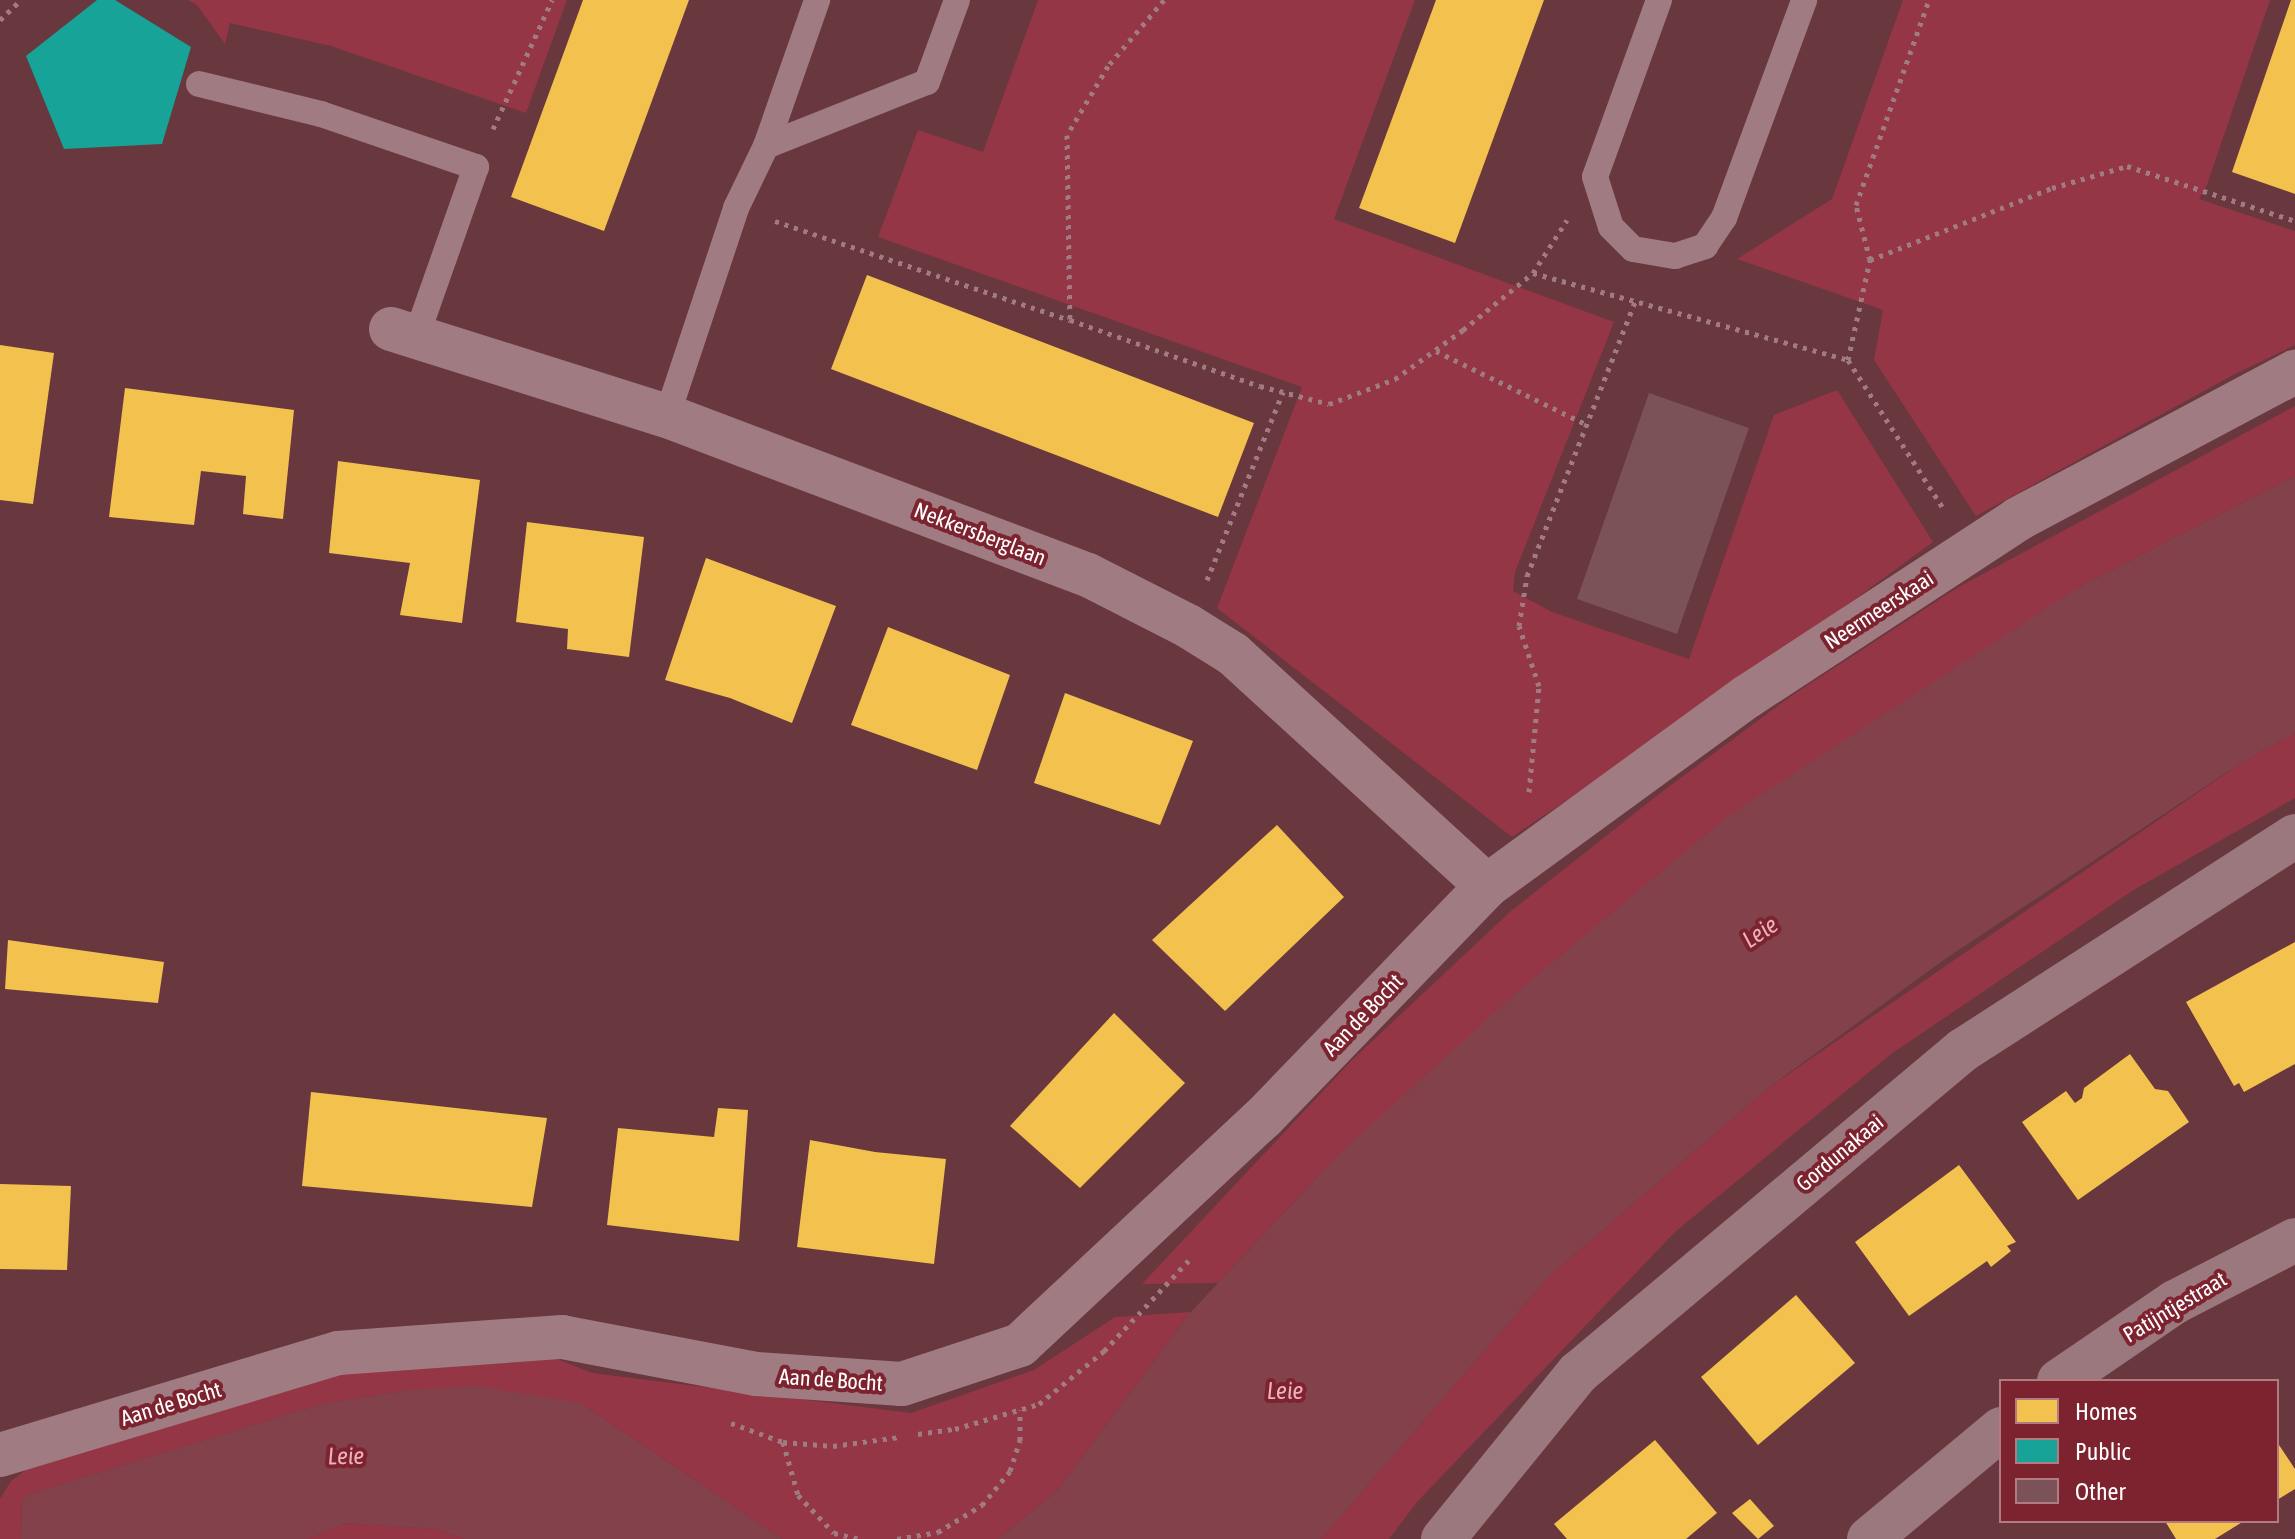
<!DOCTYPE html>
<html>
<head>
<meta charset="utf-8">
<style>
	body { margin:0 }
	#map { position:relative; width:2295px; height:1539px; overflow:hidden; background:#69373e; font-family:"Asap Condensed",sans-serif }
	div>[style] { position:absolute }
	.green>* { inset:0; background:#943645 }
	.water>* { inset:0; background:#83424b }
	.homes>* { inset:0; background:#f2c14e }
	.public>* { inset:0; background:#17a398 }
	.building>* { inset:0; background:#7a5258 }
	.path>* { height:5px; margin-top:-2.5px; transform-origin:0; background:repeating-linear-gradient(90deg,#a07c82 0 4px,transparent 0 10px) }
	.lane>* { height:26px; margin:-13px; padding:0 13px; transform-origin:13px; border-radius:13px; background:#a07c82 }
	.street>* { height:44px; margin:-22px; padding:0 22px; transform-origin:22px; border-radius:22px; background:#a07c82 }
	.secondary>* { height:44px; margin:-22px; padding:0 22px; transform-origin:22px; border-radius:22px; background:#9b787e }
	span { translate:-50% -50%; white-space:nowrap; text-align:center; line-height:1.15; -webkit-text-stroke:8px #7d232f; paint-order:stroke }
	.street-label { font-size:22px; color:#fff }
	.water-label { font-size:24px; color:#eeb2bc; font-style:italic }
	.legend { position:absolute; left:1999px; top:1379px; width:280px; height:144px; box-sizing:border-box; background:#7d232f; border:2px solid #b17b82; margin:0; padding:10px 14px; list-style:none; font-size:24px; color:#fff }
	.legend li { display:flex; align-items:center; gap:16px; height:40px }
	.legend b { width:40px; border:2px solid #b17b82 }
</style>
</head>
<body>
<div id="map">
	<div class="green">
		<i style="clip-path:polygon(188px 0,567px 0,526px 113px,331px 46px,230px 23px,225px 44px,197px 5px)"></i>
		<i style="clip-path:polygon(1038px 0,1415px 0,1334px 219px,1614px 322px,1515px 572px,1513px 591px,1552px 612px,1689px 659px,1774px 415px,1837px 390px,1933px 542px,1743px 681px,1512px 837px,1217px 608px,1302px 387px,878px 237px,918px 130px,983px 152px)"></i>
		<i style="clip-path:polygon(1903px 0,2270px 0,2207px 185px,2199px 199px,2295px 231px,2295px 345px,2235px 374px,1976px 516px,1874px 360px,1883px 310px,1737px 259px,1832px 199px)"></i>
		<i style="clip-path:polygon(2295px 406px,2295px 476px,2079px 587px,1339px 1154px,1218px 1283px,1142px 1284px,1353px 1059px,1511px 911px,1663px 791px,1794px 694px,1957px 588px)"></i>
		<i style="clip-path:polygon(2295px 733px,2295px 798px,2132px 891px,1891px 1054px,1675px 1232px,1417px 1502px,1389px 1539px,1321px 1539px,1550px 1275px,1768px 1088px,2244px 761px)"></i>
		<i style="clip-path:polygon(1191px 1312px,1057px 1491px,998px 1539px,782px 1539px,580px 1403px,409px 1390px,322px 1404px,27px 1495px,22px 1501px,21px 1539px,0 1539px,0 1499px,11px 1481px,27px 1469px,308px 1381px,350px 1373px,557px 1359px,592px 1373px,911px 1413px,1034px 1370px,1115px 1317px)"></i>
		<i style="clip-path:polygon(346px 1523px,437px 1529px,464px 1539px,307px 1539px)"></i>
	</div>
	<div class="water">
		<i style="clip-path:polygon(2295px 476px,2295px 733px,2244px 761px,1945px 959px,1768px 1088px,1550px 1275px,1321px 1539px,998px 1539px,1057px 1491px,1191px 1312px,1339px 1154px,1516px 993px,1727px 817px,2079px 587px)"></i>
		<i style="clip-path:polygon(476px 1386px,580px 1403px,782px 1539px,464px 1539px,437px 1529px,346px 1523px,307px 1539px,21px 1539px,22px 1501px,27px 1495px,322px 1404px,409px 1390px)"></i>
	</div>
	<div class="homes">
		<i style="clip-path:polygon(583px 0,689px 0,604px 231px,511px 197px)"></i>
		<i style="clip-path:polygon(1436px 0,1544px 0,1455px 243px,1359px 208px)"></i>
		<i style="clip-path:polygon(2291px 0,2295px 0,2295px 194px,2232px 172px)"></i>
		<i style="clip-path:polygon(867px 275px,1254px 423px,1218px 517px,831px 369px)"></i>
		<i style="clip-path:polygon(0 345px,54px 353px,33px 504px,0 500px)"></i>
		<i style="clip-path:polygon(125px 388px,294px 410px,283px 519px,243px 514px,246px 476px,201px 471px,194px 525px,109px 517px)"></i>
		<i style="clip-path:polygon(338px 461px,480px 480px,462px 623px,400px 615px,410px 563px,329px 553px)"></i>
		<i style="clip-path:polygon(527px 522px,644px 537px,629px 657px,567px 649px,568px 629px,516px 622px)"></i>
		<i style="clip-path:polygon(706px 558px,836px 606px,792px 723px,730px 698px,665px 680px)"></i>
		<i style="clip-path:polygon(888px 627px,1010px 675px,977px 770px,851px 725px)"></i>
		<i style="clip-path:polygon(1065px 693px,1193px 741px,1160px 825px,1034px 783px)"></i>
		<i style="clip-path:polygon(1277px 825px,1344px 897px,1225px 1011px,1152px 940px)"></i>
		<i style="clip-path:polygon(8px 940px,164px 962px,158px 1003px,5px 989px)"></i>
		<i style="clip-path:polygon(2295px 942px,2295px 1064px,2244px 1092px,2239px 1083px,2234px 1086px,2186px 1002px)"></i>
		<i style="clip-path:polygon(1114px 1013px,1185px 1083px,1080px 1188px,1010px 1126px)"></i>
		<i style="clip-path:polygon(2130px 1054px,2155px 1089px,2168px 1091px,2189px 1122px,2078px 1200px,2022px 1122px,2066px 1091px,2075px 1103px,2082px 1098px,2084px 1088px)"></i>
		<i style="clip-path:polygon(311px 1092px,547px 1118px,532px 1207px,302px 1186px)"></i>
		<i style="clip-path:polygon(718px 1108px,748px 1110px,739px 1241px,607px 1225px,618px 1128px,714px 1137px)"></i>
		<i style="clip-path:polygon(810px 1140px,875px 1152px,946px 1159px,934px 1264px,797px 1247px)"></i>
		<i style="clip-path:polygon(1959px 1165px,2016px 1242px,2007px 1246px,2011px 1251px,1991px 1267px,1987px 1261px,1909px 1316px,1855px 1242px)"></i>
		<i style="clip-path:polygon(0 1184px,71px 1186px,67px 1270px,0 1269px)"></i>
		<i style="clip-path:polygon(1796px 1295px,1855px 1363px,1758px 1445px,1701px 1377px)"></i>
		<i style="clip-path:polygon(1655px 1440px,1717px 1513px,1686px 1539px,1567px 1539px,1554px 1524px)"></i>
		<i style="clip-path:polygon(2277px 1442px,2295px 1469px,2295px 1489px,2277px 1500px)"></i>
		<i style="clip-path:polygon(1750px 1499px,1774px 1526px,1758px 1539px,1732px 1513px)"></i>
		<i style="clip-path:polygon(2165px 1521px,2244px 1521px,2215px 1539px,2176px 1539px)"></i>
	</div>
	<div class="public">
		<i style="clip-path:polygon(97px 0,115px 0,191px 47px,162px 144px,64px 149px,26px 56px)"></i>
	</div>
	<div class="building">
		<i style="clip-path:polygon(1649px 393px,1749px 428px,1677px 634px,1577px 599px)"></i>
	</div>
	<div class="path">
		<i style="left:1164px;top:0;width:87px;rotate:130.3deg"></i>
		<i style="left:1108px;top:66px;width:80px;rotate:120.7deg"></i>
		<i style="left:1067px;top:135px;width:185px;rotate:89.1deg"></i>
		<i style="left:1070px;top:320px;width:201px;rotate:19.2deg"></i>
		<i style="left:1260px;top:386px;width:71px;rotate:14.6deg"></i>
		<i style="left:1329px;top:404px;width:71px;rotate:-20.7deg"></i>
		<i style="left:1395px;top:379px;width:84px;rotate:-35.8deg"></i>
		<i style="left:1463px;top:330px;width:90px;rotate:-39.2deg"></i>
		<i style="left:1533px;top:273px;width:63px;rotate:-57.3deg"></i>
		<i style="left:0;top:20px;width:29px;rotate:-44deg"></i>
		<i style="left:493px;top:129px;width:142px;rotate:-65.4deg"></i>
		<i style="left:775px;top:221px;width:311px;rotate:18.6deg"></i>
		<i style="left:1870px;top:260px;width:196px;rotate:-21.6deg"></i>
		<i style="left:2052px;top:188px;width:78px;rotate:-16.3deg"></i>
		<i style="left:2127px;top:166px;width:177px;rotate:18.1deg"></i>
		<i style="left:1533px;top:273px;width:327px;rotate:15.4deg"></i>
		<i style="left:1848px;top:360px;width:102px;rotate:-77.6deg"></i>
		<i style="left:1870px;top:260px;width:57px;rotate:-104.3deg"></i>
		<i style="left:1856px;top:205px;width:218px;rotate:-70.4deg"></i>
		<i style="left:1436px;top:351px;width:167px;rotate:26deg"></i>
		<i style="left:1848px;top:360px;width:179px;rotate:57.3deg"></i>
		<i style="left:1207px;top:580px;width:203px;rotate:-68deg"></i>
		<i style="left:1529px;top:792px;width:106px;rotate:-84.6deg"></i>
		<i style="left:1539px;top:686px;width:63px;rotate:-108.4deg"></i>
		<i style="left:1519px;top:626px;width:51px;rotate:-80.9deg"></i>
		<i style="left:1527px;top:576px;width:295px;rotate:-68.5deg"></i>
		<i style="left:731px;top:1423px;width:55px;rotate:20.1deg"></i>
		<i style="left:783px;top:1442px;width:50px;rotate:4.6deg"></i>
		<i style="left:833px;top:1446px;width:68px;rotate:-7.7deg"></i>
		<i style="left:918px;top:1434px;width:37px;rotate:-8deg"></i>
		<i style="left:955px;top:1429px;width:88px;rotate:-16.6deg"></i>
		<i style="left:1039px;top:1404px;width:84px;rotate:-39.2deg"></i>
		<i style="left:1104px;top:1351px;width:129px;rotate:-46.9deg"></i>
		<i style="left:783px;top:1442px;width:55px;rotate:74.2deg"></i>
		<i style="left:798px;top:1495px;width:52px;rotate:46.5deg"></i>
		<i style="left:834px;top:1533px;width:26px;rotate:13deg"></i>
		<i style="left:897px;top:1539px;width:42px;rotate:-9.7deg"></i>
		<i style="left:938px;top:1532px;width:52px;rotate:-31.5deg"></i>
		<i style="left:982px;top:1505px;width:44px;rotate:-50.5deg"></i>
		<i style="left:1010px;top:1471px;width:32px;rotate:-72deg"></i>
		<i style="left:1020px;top:1441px;width:31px;rotate:-90deg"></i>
	</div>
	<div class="lane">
		<i style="left:1659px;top:0;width:188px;rotate:109.9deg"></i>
		<i style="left:1595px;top:177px;width:52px;rotate:72.3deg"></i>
		<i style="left:1611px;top:227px;width:31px;rotate:45deg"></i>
		<i style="left:1633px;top:249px;width:43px;rotate:9.5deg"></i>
		<i style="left:1675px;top:256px;width:32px;rotate:-18deg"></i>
		<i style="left:1705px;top:246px;width:34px;rotate:-56deg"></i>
		<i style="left:1724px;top:218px;width:232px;rotate:-69.8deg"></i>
		<i style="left:199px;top:84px;width:126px;rotate:13.8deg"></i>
		<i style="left:321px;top:114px;width:164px;rotate:18.9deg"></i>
		<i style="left:476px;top:167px;width:180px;rotate:109.4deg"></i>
		<i style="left:766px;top:146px;width:173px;rotate:-21.7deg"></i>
		<i style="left:927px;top:82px;width:87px;rotate:-69.9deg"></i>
		<i style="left:667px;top:416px;width:219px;rotate:-71.6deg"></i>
		<i style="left:736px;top:208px;width:69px;rotate:-64.2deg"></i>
		<i style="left:766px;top:146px;width:155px;rotate:-70.7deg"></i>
	</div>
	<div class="street">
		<i style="left:391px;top:329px;width:289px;rotate:17.5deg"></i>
		<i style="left:667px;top:416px;width:450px;rotate:20.7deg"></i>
		<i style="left:1088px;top:575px;width:112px;rotate:27deg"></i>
		<i style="left:1188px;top:626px;width:53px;rotate:31.9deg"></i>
		<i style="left:1233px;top:654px;width:344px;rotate:42.4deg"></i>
		<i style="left:0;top:1455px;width:353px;rotate:-16.8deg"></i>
		<i style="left:338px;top:1353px;width:225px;rotate:-4.1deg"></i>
		<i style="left:562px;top:1337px;width:197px;rotate:10.8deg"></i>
		<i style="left:756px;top:1374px;width:146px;rotate:3.9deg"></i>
		<i style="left:902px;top:1384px;width:124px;rotate:-18.3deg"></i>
		<i style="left:1020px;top:1345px;width:333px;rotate:-43.1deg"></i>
		<i style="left:1263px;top:1118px;width:322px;rotate:-46deg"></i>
		<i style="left:1487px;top:886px;width:323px;rotate:-36.1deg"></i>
		<i style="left:1748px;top:696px;width:323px;rotate:-33.2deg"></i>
		<i style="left:2018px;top:519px;width:314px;rotate:-28deg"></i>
	</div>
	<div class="secondary">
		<i style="left:2059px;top:1381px;width:140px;rotate:-34.3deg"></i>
		<i style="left:2175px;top:1302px;width:135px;rotate:-27.3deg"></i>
		<i style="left:1443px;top:1539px;width:214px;rotate:-50.9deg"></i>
		<i style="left:1578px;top:1373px;width:503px;rotate:-40deg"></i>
		<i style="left:1963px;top:1050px;width:395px;rotate:-32.8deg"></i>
		<i style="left:1869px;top:1539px;width:172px;rotate:-39.8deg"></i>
	</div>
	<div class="street-label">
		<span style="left:980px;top:534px;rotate:21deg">Nekkersberglaan</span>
		<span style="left:1879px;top:610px;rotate:-33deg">Neermeerskaai</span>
		<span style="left:1363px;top:1015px;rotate:-46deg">Aan de Bocht</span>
		<span style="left:1840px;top:1153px;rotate:-40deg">Gordunakaai</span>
		<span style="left:2175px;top:1307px;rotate:-31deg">Patijntjestraat</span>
		<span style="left:831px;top:1380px;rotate:4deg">Aan de Bocht</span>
		<span style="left:171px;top:1404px;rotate:-17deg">Aan de Bocht</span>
	</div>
	<div class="water-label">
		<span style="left:1760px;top:932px;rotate:-34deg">Leie</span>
		<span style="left:1285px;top:1391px">Leie</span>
		<span style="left:346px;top:1456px;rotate:-1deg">Leie</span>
	</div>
	<ul class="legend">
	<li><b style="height:22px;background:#f2c14e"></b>Homes</li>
	<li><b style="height:22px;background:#17a398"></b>Public</li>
	<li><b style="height:22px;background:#7a5258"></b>Other</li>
	</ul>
</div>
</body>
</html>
